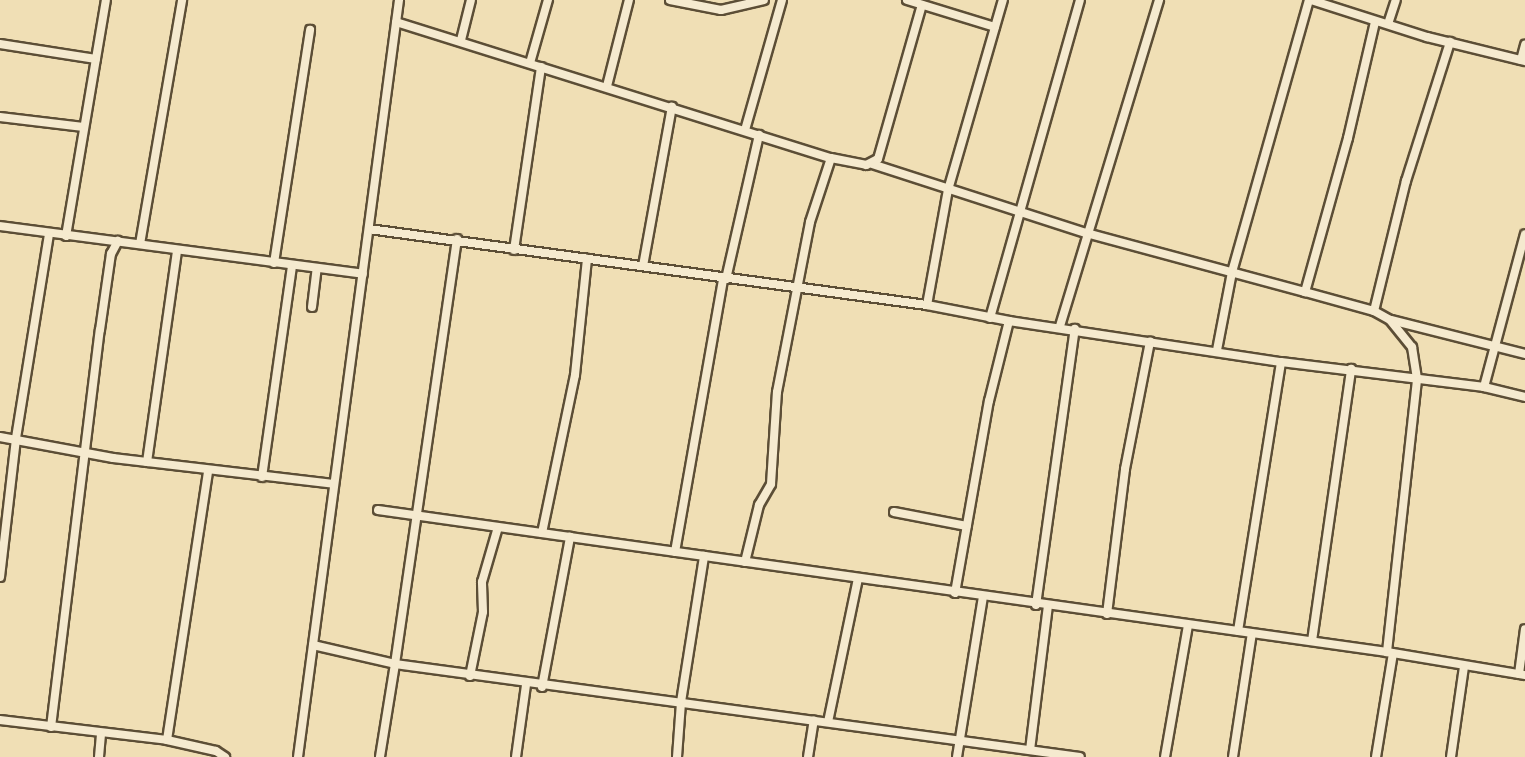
<!DOCTYPE html>
<html>
<head>
<meta charset="utf-8">
<style>
	body { margin:0 }
	#map { position:relative; width:1525px; height:757px; overflow:hidden; background:#f0dfb5; font-family:Vollkorn,serif }
	div>[style] { position:absolute }
	.roads { filter:drop-shadow(2px 0 #5c4e36) drop-shadow(-2px 0 #5c4e36) drop-shadow(0 2px #5c4e36) drop-shadow(0 -2px #5c4e36) }
	.minor>* { height:8px; margin:-4px; padding:0 4px; transform-origin:4px; border-radius:4px; background:#f5eacf }
	span { translate:-50% -50%; white-space:nowrap; text-align:center; line-height:1.15; -webkit-text-stroke:6px #f5eacf; paint-order:stroke }
</style>
</head>
<body>
<div id="map">
	<div class="roads">
		<div class="minor">
			<i style="left:670px;top:0;width:52px;rotate:11.1deg"></i>
			<i style="left:721px;top:10px;width:44px;rotate:-13.1deg"></i>
			<i style="left:907px;top:0;width:92px;rotate:17.1deg"></i>
			<i style="left:1311px;top:0;width:122px;rotate:17.7deg"></i>
			<i style="left:1427px;top:37px;width:101px;rotate:13.8deg"></i>
			<i style="left:396px;top:22px;width:456px;rotate:17.4deg"></i>
			<i style="left:831px;top:158px;width:36px;rotate:11deg"></i>
			<i style="left:866px;top:165px;width:13px;rotate:-27deg"></i>
			<i style="left:878px;top:159px;width:160px;rotate:-74.1deg"></i>
			<i style="left:1375px;top:22px;width:119px;rotate:103.1deg"></i>
			<i style="left:1348px;top:138px;width:160px;rotate:105.6deg"></i>
			<i style="left:1305px;top:292px;width:72px;rotate:15.4deg"></i>
			<i style="left:1374px;top:311px;width:18px;rotate:29deg"></i>
			<i style="left:1390px;top:320px;width:35px;rotate:51deg"></i>
			<i style="left:1412px;top:347px;width:33px;rotate:81deg"></i>
			<i style="left:1417px;top:380px;width:274px;rotate:96.3deg"></i>
			<i style="left:1388px;top:24px;width:25px;rotate:-72deg"></i>
			<i style="left:461px;top:40px;width:41px;rotate:-76deg"></i>
			<i style="left:0;top:44px;width:97px;rotate:8.9deg"></i>
			<i style="left:1521px;top:60px;width:16px;rotate:-75deg"></i>
			<i style="left:530px;top:63px;width:66px;rotate:-74.1deg"></i>
			<i style="left:607px;top:86px;width:89px;rotate:-75.7deg"></i>
			<i style="left:0;top:117px;width:84px;rotate:6.9deg"></i>
			<i style="left:745px;top:130px;width:135px;rotate:-74.1deg"></i>
			<i style="left:872px;top:164px;width:225px;rotate:17.9deg"></i>
			<i style="left:1086px;top:233px;width:227px;rotate:15.1deg"></i>
			<i style="left:0;top:226px;width:366px;rotate:7.5deg"></i>
			<i style="left:369px;top:229px;width:563px;rotate:7.76deg"></i>
			<i style="left:927px;top:305px;width:84px;rotate:11deg"></i>
			<i style="left:1009px;top:321px;width:275px;rotate:8.6deg"></i>
			<i style="left:1281px;top:362px;width:205px;rotate:7deg"></i>
			<i style="left:1484px;top:387px;width:42px;rotate:13.7deg"></i>
			<i style="left:66px;top:236px;width:239px;rotate:-80.4deg"></i>
			<i style="left:457px;top:239px;width:429px;rotate:98.3deg"></i>
			<i style="left:395px;top:664px;width:691px;rotate:7.73deg"></i>
			<i style="left:140px;top:244px;width:248px;rotate:-80.2deg"></i>
			<i style="left:514px;top:250px;width:185px;rotate:-81.6deg"></i>
			<i style="left:274px;top:263px;width:236px;rotate:-81.2deg"></i>
			<i style="left:643px;top:266px;width:162px;rotate:-79.7deg"></i>
			<i style="left:726px;top:279px;width:148px;rotate:-77.1deg"></i>
			<i style="left:927px;top:305px;width:117px;rotate:-79.7deg"></i>
			<i style="left:948px;top:190px;width:198px;rotate:-73.9deg"></i>
			<i style="left:312px;top:307px;width:38px;rotate:-83deg"></i>
			<i style="left:1374px;top:311px;width:134px;rotate:-76.2deg"></i>
			<i style="left:1406px;top:181px;width:146px;rotate:-72.4deg"></i>
			<i style="left:990px;top:318px;width:330px;rotate:-74.2deg"></i>
			<i style="left:1391px;top:320px;width:138px;rotate:14.2deg"></i>
			<i style="left:1060px;top:326px;width:341px;rotate:-73.1deg"></i>
			<i style="left:1217px;top:350px;width:79px;rotate:-79.1deg"></i>
			<i style="left:1232px;top:272px;width:283px;rotate:-74.2deg"></i>
			<i style="left:1484px;top:387px;width:158px;rotate:-75deg"></i>
			<i style="left:0;top:437px;width:115px;rotate:10.5deg"></i>
			<i style="left:113px;top:458px;width:222px;rotate:6.7deg"></i>
			<i style="left:147px;top:462px;width:214px;rotate:-81.9deg"></i>
			<i style="left:262px;top:477px;width:213px;rotate:-81.9deg"></i>
			<i style="left:378px;top:510px;width:1019px;rotate:8.01deg"></i>
			<i style="left:1387px;top:652px;width:140px;rotate:9.5deg"></i>
			<i style="left:894px;top:512px;width:74px;rotate:10.9deg"></i>
			<i style="left:542px;top:533px;width:161px;rotate:-78.2deg"></i>
			<i style="left:575px;top:375px;width:117px;rotate:-84.1deg"></i>
			<i style="left:675px;top:552px;width:277px;rotate:-80deg"></i>
			<i style="left:745px;top:562px;width:59px;rotate:-76.2deg"></i>
			<i style="left:759px;top:505px;width:24px;rotate:-60deg"></i>
			<i style="left:771px;top:484px;width:92px;rotate:-86.3deg"></i>
			<i style="left:777px;top:392px;width:173px;rotate:-79deg"></i>
			<i style="left:810px;top:222px;width:67px;rotate:-71.8deg"></i>
			<i style="left:0;top:577px;width:140px;rotate:-83.4deg"></i>
			<i style="left:16px;top:438px;width:206px;rotate:-80.8deg"></i>
			<i style="left:955px;top:593px;width:195px;rotate:-80deg"></i>
			<i style="left:989px;top:401px;width:82px;rotate:-76deg"></i>
			<i style="left:1036px;top:605px;width:279px;rotate:-82deg"></i>
			<i style="left:1107px;top:614px;width:146px;rotate:-82.9deg"></i>
			<i style="left:1125px;top:469px;width:130px;rotate:-78.9deg"></i>
			<i style="left:1238px;top:631px;width:272px;rotate:-80.9deg"></i>
			<i style="left:1312px;top:641px;width:275px;rotate:-81.8deg"></i>
			<i style="left:313px;top:645px;width:84px;rotate:13deg"></i>
			<i style="left:395px;top:664px;width:94px;rotate:99.2deg"></i>
			<i style="left:1519px;top:674px;width:45px;rotate:-82.4deg"></i>
			<i style="left:470px;top:676px;width:65px;rotate:-78.5deg"></i>
			<i style="left:483px;top:612px;width:30px;rotate:-92deg"></i>
			<i style="left:482px;top:582px;width:57px;rotate:-73.8deg"></i>
			<i style="left:542px;top:687px;width:153px;rotate:-79.4deg"></i>
			<i style="left:0;top:720px;width:168px;rotate:6.8deg"></i>
			<i style="left:167px;top:740px;width:50px;rotate:12.7deg"></i>
			<i style="left:216px;top:751px;width:11px;rotate:34deg"></i>
			<i style="left:828px;top:722px;width:146px;rotate:-78.2deg"></i>
			<i style="left:51px;top:727px;width:400px;rotate:-83deg"></i>
			<i style="left:100px;top:330px;width:77px;rotate:-81.8deg"></i>
			<i style="left:111px;top:254px;width:15px;rotate:-62deg"></i>
			<i style="left:167px;top:740px;width:272px;rotate:-81.3deg"></i>
			<i style="left:1030px;top:750px;width:145px;rotate:-82.9deg"></i>
			<i style="left:99px;top:757px;width:24px;rotate:-85deg"></i>
			<i style="left:298px;top:757px;width:764px;rotate:-82.4deg"></i>
			<i style="left:516px;top:757px;width:73px;rotate:-82.1deg"></i>
			<i style="left:677px;top:757px;width:55px;rotate:-85.8deg"></i>
			<i style="left:681px;top:702px;width:148px;rotate:-81deg"></i>
			<i style="left:808px;top:757px;width:37px;rotate:-81deg"></i>
			<i style="left:957px;top:757px;width:162px;rotate:-80.8deg"></i>
			<i style="left:1165px;top:757px;width:134px;rotate:-80.1deg"></i>
			<i style="left:1233px;top:757px;width:125px;rotate:-81.3deg"></i>
			<i style="left:1376px;top:757px;width:105px;rotate:-80.7deg"></i>
			<i style="left:1451px;top:757px;width:91px;rotate:-81.8deg"></i>
		</div>
	</div>
</div>
</body>
</html>
